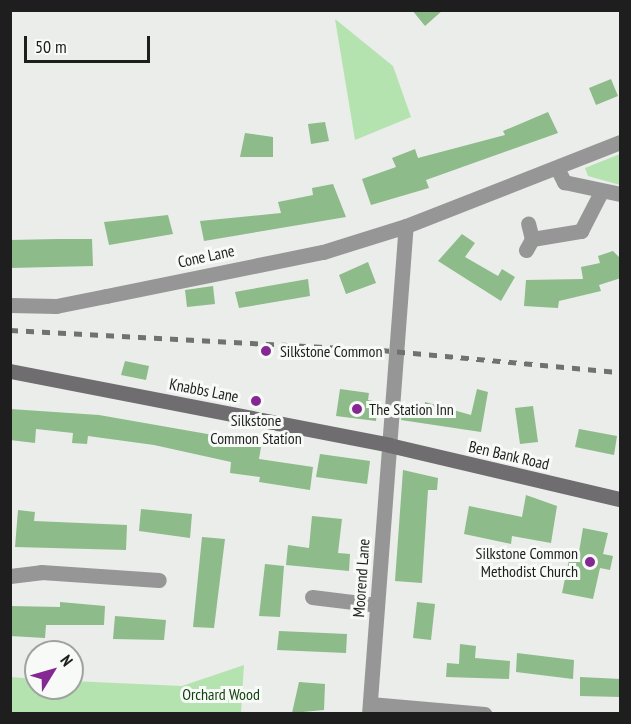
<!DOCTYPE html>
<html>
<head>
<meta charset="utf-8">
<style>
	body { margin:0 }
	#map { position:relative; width:631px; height:724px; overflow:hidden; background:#eaedea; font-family:"PT Sans Narrow",sans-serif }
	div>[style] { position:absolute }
	.green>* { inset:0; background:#b4e3b0 }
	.building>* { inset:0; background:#8dbb89 }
	.minor>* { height:15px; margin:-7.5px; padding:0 7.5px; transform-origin:7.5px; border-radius:7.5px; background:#979697 }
	.tertiary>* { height:15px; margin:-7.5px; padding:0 7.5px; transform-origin:7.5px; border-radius:7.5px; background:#979697 }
	.secondary>* { height:15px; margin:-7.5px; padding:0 7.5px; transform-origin:7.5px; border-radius:7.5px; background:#6f6d6f }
	.rail>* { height:4.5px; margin-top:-2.25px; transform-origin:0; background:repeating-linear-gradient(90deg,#707270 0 8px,transparent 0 16px) }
	.dots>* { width:16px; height:16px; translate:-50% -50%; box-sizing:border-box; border:3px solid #f7faf7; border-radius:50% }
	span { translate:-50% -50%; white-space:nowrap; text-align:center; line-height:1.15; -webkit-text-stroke:6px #f7faf7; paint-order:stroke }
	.street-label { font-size:16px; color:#1d1e1d }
	.poi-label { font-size:16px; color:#1d1e1d }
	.left { translate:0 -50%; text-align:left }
	.right { translate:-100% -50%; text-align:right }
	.park-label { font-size:16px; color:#0f3f0e }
	.frame { position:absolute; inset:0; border:12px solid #1d1e1d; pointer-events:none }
	.north { position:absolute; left:24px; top:640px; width:60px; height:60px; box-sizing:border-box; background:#f7faf7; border:2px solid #a0a2a0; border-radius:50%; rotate:53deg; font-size:16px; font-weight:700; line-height:24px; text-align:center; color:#1d1e1d }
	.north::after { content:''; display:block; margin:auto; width:21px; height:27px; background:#852893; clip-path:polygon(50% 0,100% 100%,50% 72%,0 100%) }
	.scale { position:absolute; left:24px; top:36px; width:126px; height:27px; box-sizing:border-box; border:3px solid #1d1e1d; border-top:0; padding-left:8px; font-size:18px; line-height:21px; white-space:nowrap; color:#1d1e1d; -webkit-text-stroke:4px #f7faf7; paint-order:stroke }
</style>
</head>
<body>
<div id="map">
	<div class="green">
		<i style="clip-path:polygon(335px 19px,393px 66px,411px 117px,355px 140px)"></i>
		<i style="clip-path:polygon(620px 154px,620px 185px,588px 176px,585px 168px)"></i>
		<i style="clip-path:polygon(244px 665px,241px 713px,11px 713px,11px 677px,36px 679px,36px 688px,72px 688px,72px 681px,182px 686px)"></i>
	</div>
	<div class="building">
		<i style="clip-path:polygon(412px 10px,443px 10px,425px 26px)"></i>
		<i style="clip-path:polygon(611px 79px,618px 96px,596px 105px,589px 88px)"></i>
		<i style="clip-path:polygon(548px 112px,558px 133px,426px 180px,429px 188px,371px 205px,362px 179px,396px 167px,392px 158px,415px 149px,418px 158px,505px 135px,503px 131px)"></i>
		<i style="clip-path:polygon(325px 122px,329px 141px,311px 144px,308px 124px)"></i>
		<i style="clip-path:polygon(245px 133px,273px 137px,273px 157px,240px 157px)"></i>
		<i style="clip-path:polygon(333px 184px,346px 217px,204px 241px,200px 221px,281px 213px,278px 202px,313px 195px,312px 188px)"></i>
		<i style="clip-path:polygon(168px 215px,173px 234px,109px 245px,104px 222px)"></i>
		<i style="clip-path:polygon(462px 234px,475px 243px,465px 257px,498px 276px,502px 269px,515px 277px,501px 301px,438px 261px)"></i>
		<i style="clip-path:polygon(57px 239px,92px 239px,93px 266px,10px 268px,10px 240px)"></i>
		<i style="clip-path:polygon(613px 251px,621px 259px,621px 278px,599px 285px,601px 291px,559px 301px,558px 308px,524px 306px,526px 280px,583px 279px,581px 267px,600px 263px,598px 256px)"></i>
		<i style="clip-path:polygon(368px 262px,376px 283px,346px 294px,339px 275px)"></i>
		<i style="clip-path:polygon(308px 279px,310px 296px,239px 308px,235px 292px)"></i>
		<i style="clip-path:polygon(213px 286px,215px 304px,187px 307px,185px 290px)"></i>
		<i style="clip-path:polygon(125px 361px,149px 366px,146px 380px,121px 375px)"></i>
		<i style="clip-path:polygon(340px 389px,369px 393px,368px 400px,378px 402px,376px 421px,336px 416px)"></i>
		<i style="clip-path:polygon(477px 389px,488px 392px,481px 432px,401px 420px,402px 409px,424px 411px,425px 402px,471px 415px)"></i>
		<i style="clip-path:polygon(533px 406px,538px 442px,520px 444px,515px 408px)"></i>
		<i style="clip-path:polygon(10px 409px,99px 415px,253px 442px,261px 447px,259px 459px,313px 467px,310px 490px,259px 482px,260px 477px,230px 473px,231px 462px,154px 445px,88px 436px,87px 444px,72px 443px,73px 433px,36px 429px,35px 443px,10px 440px)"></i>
		<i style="clip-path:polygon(579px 429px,617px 436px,614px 455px,575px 447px)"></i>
		<i style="clip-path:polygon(320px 454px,370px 461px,367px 484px,316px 477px)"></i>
		<i style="clip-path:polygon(403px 470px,438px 478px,437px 490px,428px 490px,422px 583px,395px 581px)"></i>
		<i style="clip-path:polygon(526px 495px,557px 506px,551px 543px,512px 536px,511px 544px,464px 534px,469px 506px,522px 517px)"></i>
		<i style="clip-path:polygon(141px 509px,192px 514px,190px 538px,139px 531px)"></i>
		<i style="clip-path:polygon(18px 510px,35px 512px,34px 521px,127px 525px,126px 550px,15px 547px)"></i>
		<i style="clip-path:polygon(312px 516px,342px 519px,338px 553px,350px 554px,349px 571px,286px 565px,288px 545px,309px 548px)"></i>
		<i style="clip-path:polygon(583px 528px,608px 533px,603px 554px,613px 556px,610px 570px,600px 568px,593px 599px,562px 593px,571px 550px,579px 552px)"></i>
		<i style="clip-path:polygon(202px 537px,225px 539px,214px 628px,193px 627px)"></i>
		<i style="clip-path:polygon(265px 564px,284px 566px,280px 617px,259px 616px)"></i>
		<i style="clip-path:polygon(60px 602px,105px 606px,104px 625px,46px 625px,45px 638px,10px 636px,10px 606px,60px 607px)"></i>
		<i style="clip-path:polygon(417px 602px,435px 604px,431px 640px,413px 638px)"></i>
		<i style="clip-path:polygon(115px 616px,166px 620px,164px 640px,113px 639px)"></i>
		<i style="clip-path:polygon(279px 631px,347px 634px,346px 653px,277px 650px)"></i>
		<i style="clip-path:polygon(460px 644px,476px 646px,475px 658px,510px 661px,509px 679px,446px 677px,447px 663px,459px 664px)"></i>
		<i style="clip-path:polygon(517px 653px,574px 660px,573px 679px,516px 672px)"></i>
		<i style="clip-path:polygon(580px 677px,621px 679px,621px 697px,580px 696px)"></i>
		<i style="clip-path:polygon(299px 682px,325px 684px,324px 710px,292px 713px)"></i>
	</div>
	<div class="minor">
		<i style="left:557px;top:168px;width:16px;rotate:63deg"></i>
		<i style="left:564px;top:182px;width:57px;rotate:12.1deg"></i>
		<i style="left:532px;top:239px;width:50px;rotate:-9.3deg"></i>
		<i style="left:581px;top:231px;width:42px;rotate:-62.8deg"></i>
		<i style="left:526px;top:250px;width:13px;rotate:-61deg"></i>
		<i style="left:532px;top:239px;width:16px;rotate:-104deg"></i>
		<i style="left:10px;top:305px;width:46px;rotate:1.2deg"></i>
		<i style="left:56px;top:306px;width:51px;rotate:-11.3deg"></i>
		<i style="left:106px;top:296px;width:221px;rotate:-11.5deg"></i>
		<i style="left:323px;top:252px;width:87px;rotate:-17.4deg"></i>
		<i style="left:10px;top:576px;width:31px;rotate:-7deg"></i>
		<i style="left:41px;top:572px;width:118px;rotate:3.9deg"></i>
		<i style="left:312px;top:597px;width:65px;rotate:7deg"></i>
		<i style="left:370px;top:704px;width:115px;rotate:5deg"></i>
	</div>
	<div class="tertiary">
		<i style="left:369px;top:714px;width:489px;rotate:-85.7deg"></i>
		<i style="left:406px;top:226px;width:230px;rotate:-21.4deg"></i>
	</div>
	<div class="secondary">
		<i style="left:10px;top:371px;width:386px;rotate:11deg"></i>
		<i style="left:389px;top:445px;width:237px;rotate:13.2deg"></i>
	</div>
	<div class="rail">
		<i style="left:10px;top:330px;width:372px;rotate:3.1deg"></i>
		<i style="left:381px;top:350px;width:240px;rotate:5.3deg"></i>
	</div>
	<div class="dots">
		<i style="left:266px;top:351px;background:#852893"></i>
		<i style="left:256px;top:401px;background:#852893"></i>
		<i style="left:357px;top:409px;background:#852893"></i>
		<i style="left:590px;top:562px;background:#852893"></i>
	</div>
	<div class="street-label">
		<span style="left:206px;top:256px;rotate:-12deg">Cone Lane</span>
		<span style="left:204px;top:390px;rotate:11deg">Knabbs Lane</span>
		<span style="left:509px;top:455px;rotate:13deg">Ben Bank Road</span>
		<span style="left:361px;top:578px;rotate:-86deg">Moorend Lane</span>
	</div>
	<div class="poi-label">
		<span class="left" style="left:280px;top:351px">Silkstone Common</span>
		<span class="left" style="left:369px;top:409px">The Station Inn</span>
		<span style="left:256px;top:429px">Silkstone<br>Common Station</span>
		<span class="right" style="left:578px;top:562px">Silkstone Common<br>Methodist Church</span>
	</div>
	<div class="park-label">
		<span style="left:221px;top:694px">Orchard Wood</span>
	</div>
	<div class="frame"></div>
	<div class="north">N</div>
	<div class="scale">50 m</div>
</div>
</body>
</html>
